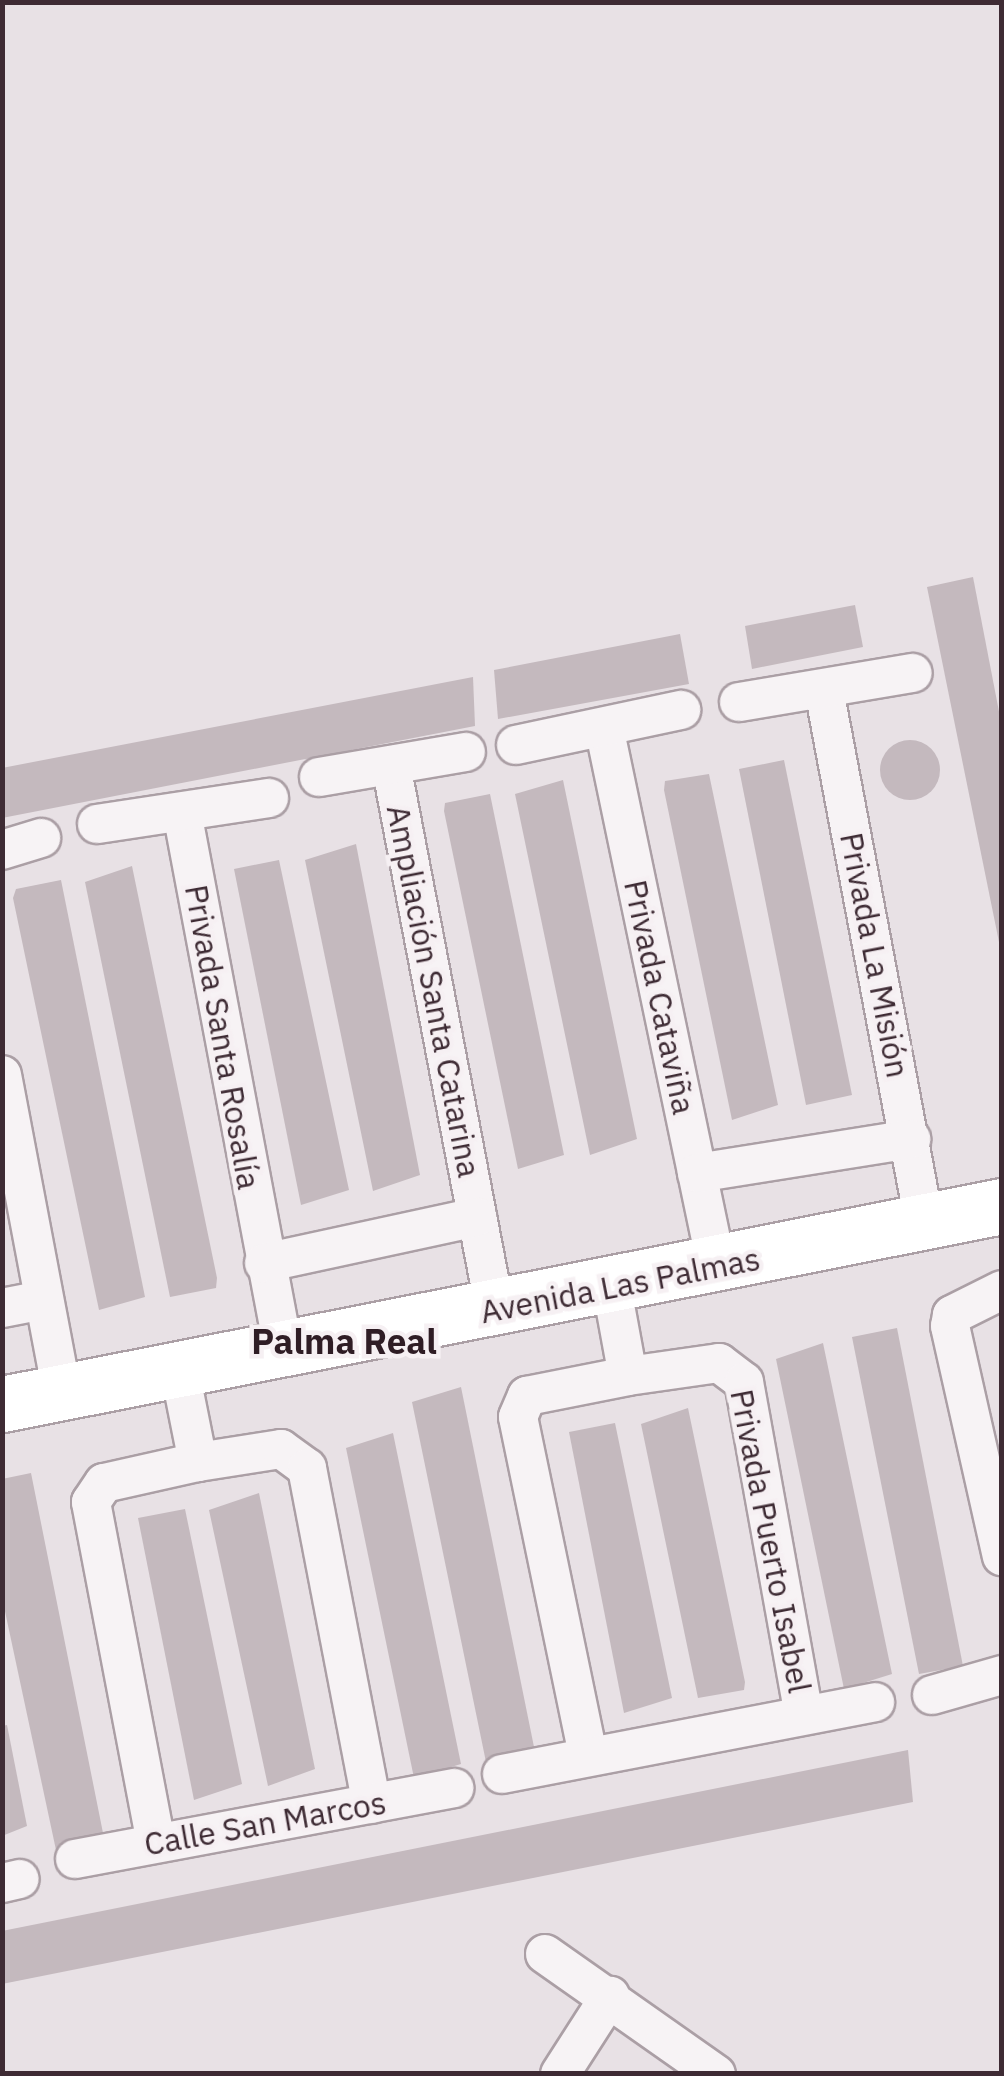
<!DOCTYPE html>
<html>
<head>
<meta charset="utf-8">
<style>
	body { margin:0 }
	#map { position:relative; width:1004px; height:2076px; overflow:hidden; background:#e8e1e5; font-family:"IBM Plex Sans",sans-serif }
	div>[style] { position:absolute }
	.building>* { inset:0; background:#c4b9be }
	.round { border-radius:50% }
	.roads { filter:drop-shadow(2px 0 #ab9fa5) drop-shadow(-2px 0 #ab9fa5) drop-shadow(0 2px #ab9fa5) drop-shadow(0 -2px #ab9fa5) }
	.street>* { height:38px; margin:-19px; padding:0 19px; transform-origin:19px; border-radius:19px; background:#f7f3f5 }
	.secondary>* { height:55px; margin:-27.5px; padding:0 27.5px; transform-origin:27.5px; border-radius:27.5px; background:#fff }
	span { translate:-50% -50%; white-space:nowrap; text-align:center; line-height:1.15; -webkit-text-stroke:9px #f6f0f3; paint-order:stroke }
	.street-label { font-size:32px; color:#3e2b34 }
	.neighbourhood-label { font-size:35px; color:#2f1d25; font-weight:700 }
	.frame { position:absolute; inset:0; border:5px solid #3e2b34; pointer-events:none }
</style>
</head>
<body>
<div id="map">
	<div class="building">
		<i style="clip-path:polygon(973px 577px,1001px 722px,1000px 947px,927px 587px)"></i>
		<i style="clip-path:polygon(855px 605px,863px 647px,752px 669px,745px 626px)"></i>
		<i style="clip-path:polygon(680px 634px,689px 684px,498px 719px,494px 670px)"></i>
		<i style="clip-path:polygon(473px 677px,475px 726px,2px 818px,2px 768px)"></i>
		<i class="round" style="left:880px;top:740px;width:60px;height:60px"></i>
		<i style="clip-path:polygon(784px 760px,852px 1095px,806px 1105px,739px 769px)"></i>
		<i style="clip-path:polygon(709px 774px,778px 1105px,732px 1120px,664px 790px,665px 781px)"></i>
		<i style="clip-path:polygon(563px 780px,637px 1139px,590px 1155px,515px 794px)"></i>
		<i style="clip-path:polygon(490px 794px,564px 1155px,518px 1169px,444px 811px,445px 803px)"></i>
		<i style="clip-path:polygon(356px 844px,420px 1175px,373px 1191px,305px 860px)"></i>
		<i style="clip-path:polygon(279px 860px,349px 1190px,301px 1205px,234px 869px)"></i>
		<i style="clip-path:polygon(132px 866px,217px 1278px,216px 1288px,170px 1297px,85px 882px)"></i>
		<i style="clip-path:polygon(61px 880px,145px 1297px,99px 1310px,13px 898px,16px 889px)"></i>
		<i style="clip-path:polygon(897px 1328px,963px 1666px,919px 1674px,852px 1337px)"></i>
		<i style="clip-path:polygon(823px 1343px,892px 1674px,844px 1689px,776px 1359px)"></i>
		<i style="clip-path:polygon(461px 1387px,534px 1747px,486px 1762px,412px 1402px)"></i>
		<i style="clip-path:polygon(688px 1408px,745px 1682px,744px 1690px,698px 1698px,641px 1424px)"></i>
		<i style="clip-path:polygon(615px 1423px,672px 1698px,624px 1713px,569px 1432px)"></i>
		<i style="clip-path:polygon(393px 1433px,461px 1764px,414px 1778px,346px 1448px)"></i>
		<i style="clip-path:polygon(31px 1473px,103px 1833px,103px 1843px,56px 1850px,3px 1602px,2px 1479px)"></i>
		<i style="clip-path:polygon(259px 1493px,315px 1769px,268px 1786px,209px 1510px)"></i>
		<i style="clip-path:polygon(185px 1509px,242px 1784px,194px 1800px,138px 1518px)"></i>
		<i style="clip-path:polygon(7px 1725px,27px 1826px,2px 1836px,2px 1726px)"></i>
		<i style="clip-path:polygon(908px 1750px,913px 1802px,2px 1984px,2px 1931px)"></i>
	</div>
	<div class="roads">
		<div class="street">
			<i style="left:824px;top:690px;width:540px;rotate:79.33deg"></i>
			<i style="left:739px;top:702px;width:176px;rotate:-9.5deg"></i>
			<i style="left:604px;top:727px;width:553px;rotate:78.2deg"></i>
			<i style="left:516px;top:745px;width:169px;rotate:-12deg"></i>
			<i style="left:391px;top:765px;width:555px;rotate:79.2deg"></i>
			<i style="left:319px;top:777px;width:149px;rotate:-9.7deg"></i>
			<i style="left:182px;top:812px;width:551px;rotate:79.32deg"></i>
			<i style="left:97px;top:824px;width:174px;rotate:-8.6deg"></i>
			<i style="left:2px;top:850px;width:41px;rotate:-17.1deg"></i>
			<i style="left:2px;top:1075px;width:325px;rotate:79.3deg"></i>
			<i style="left:697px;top:1173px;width:217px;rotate:-9deg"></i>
			<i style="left:264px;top:1263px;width:218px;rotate:-12.2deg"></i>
			<i style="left:612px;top:1289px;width:88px;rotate:79.6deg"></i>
			<i style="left:1002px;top:1290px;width:56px;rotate:153.4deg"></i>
			<i style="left:952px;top:1315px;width:11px;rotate:100deg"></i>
			<i style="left:950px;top:1326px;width:236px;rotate:77.3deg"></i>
			<i style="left:2px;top:1308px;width:42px;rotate:-11deg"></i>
			<i style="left:180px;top:1372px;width:92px;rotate:78.7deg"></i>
			<i style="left:932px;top:1695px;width:73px;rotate:-15.9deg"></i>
			<i style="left:588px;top:1755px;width:345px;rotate:-101.7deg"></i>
			<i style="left:518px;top:1417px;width:23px;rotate:-67deg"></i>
			<i style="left:527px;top:1396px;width:103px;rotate:-11.2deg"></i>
			<i style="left:628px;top:1376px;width:92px;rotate:-8.1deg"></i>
			<i style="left:719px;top:1363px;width:31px;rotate:37deg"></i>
			<i style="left:744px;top:1382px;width:338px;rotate:79.8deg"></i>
			<i style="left:502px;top:1774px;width:380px;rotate:-10.9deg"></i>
			<i style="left:156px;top:1843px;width:347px;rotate:-100.8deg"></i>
			<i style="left:91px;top:1502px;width:23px;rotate:-56deg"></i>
			<i style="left:104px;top:1483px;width:96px;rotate:-12.6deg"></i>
			<i style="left:198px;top:1462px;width:84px;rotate:-8.9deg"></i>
			<i style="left:281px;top:1449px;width:32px;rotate:36deg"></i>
			<i style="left:307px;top:1468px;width:342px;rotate:79.1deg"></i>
			<i style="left:75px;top:1859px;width:386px;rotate:-10.6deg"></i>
			<i style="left:2px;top:1883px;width:18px;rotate:-13deg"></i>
			<i style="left:545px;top:1954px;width:209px;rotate:35.1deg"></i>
			<i style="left:560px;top:2074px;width:93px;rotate:-57.3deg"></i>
		</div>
		<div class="secondary">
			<i style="left:2px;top:1404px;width:1019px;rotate:-11.2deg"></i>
		</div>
	</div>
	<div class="street-label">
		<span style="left:875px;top:955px;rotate:79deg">Privada La Misión</span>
		<span style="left:434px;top:991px;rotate:79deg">Ampliación Santa Catarina</span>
		<span style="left:660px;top:997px;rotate:78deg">Privada Cataviña</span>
		<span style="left:223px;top:1037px;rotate:80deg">Privada Santa Rosalía</span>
		<span style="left:620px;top:1285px;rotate:-11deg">Avenida Las Palmas</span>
		<span style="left:771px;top:1541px;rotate:79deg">Privada Puerto Isabel</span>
		<span style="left:265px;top:1823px;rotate:-10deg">Calle San Marcos</span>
	</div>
	<div class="neighbourhood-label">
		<span style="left:344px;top:1341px">Palma Real</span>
	</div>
	<div class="frame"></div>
</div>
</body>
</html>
